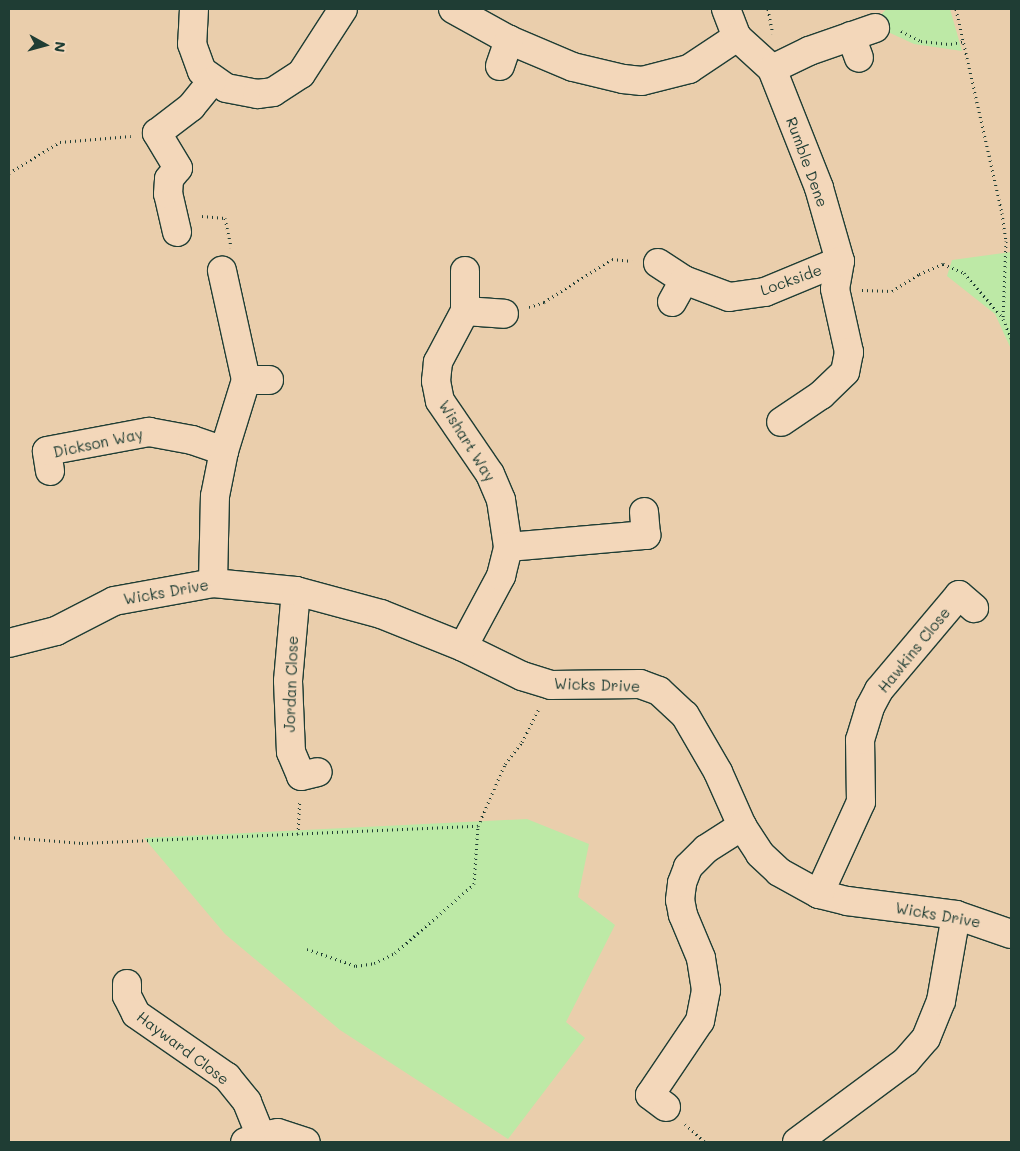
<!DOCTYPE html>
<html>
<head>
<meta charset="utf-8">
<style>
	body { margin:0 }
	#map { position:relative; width:1020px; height:1151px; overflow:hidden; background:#eaceac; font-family:Mali,sans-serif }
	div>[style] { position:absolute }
	.green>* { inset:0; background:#bde9a6 }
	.path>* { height:3px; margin-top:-1.5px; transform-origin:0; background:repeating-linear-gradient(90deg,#1f3d34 0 1px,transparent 0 5px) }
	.roads { filter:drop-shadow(1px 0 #1f3d34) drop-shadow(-1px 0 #1f3d34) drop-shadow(0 1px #1f3d34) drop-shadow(0 -1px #1f3d34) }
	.minor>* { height:28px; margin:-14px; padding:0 14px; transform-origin:14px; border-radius:14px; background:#f3d7ba }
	span { translate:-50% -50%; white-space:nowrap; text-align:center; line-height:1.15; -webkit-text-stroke:4px #f3d7ba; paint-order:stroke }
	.street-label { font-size:15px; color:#1f3d34 }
	.frame { position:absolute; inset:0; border:10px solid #1f3d34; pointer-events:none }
	.north { position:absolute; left:20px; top:20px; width:50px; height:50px; -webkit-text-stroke:4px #f3d7ba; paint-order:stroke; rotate:97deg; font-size:14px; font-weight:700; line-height:20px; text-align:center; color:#1f3d34 }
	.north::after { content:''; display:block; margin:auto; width:18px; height:22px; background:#1f3d34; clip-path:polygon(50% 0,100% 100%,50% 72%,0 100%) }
</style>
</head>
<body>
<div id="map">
	<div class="green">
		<i style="clip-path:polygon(886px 9px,950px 9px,962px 51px,914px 44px,888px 32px,881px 15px)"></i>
		<i style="clip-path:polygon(1011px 252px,1011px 349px,995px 314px,947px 276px,952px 260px)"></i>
		<i style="clip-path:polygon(527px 819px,589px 844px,578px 897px,615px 925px,566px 1022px,585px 1038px,508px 1139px,340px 1030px,225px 934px,144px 838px)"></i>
	</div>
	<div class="path">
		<i style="left:768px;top:9px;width:25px;rotate:79deg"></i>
		<i style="left:956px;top:9px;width:209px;rotate:77.3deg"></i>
		<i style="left:1002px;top:213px;width:28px;rotate:82deg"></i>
		<i style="left:1006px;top:241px;width:78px;rotate:92.2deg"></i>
		<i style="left:1003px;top:319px;width:21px;rotate:67deg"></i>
		<i style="left:901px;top:31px;width:22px;rotate:27deg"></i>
		<i style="left:921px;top:41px;width:30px;rotate:6deg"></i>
		<i style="left:951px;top:44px;width:13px;rotate:-13deg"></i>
		<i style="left:9px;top:173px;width:60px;rotate:-31.3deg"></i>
		<i style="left:60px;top:142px;width:71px;rotate:-4.8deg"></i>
		<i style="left:202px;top:216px;width:23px;rotate:5deg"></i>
		<i style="left:225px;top:218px;width:30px;rotate:78deg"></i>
		<i style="left:862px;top:290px;width:30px;rotate:2deg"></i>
		<i style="left:892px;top:291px;width:32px;rotate:-32deg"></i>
		<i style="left:919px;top:274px;width:26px;rotate:-23deg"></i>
		<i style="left:943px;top:264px;width:23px;rotate:23deg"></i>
		<i style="left:964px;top:273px;width:60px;rotate:49.1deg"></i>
		<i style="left:529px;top:307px;width:16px;rotate:-18deg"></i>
		<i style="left:544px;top:302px;width:80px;rotate:-32.3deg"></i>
		<i style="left:612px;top:259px;width:20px;rotate:6deg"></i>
		<i style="left:298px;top:834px;width:33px;rotate:-87deg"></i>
		<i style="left:9px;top:837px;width:73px;rotate:4.7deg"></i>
		<i style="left:82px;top:843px;width:396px;rotate:-2.5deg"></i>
		<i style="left:307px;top:949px;width:52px;rotate:19.1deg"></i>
		<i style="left:356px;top:966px;width:18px;rotate:-9deg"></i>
		<i style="left:374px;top:963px;width:23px;rotate:-25deg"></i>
		<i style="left:395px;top:953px;width:105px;rotate:-41.1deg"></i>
		<i style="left:474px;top:884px;width:58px;rotate:-86.1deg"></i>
		<i style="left:478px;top:826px;width:68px;rotate:-66.5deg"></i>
		<i style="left:505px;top:764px;width:28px;rotate:-52deg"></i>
		<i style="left:522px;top:742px;width:38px;rotate:-63deg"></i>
		<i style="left:685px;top:1124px;width:27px;rotate:42deg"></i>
	</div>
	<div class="roads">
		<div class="minor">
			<i style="left:194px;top:9px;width:35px;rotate:93deg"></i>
			<i style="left:192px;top:44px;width:29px;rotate:70deg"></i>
			<i style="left:202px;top:71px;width:29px;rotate:35deg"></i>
			<i style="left:226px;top:88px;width:32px;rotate:11deg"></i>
			<i style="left:257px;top:94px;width:16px;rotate:-7deg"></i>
			<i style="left:273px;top:92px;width:33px;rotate:-33deg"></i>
			<i style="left:301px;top:74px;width:77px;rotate:-57.1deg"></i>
			<i style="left:453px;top:9px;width:64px;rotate:29deg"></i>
			<i style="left:509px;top:40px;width:69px;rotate:22.9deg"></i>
			<i style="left:573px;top:67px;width:51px;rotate:13.5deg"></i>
			<i style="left:623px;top:79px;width:19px;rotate:6deg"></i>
			<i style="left:642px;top:81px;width:49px;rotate:-14.3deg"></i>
			<i style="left:689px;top:69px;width:58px;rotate:-33.7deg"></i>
			<i style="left:726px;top:9px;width:30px;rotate:69deg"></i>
			<i style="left:737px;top:37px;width:47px;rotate:42.4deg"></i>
			<i style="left:772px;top:69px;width:128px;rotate:68.4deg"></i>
			<i style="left:819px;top:188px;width:76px;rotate:74deg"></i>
			<i style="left:840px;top:261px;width:28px;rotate:100deg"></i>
			<i style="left:835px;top:289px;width:65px;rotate:77.5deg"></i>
			<i style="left:849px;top:352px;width:20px;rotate:101deg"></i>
			<i style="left:845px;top:372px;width:33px;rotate:136deg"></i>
			<i style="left:821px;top:395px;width:48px;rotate:146deg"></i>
			<i style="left:851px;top:36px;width:23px;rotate:70deg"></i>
			<i style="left:500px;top:66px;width:28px;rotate:-71deg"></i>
			<i style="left:772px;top:69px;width:41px;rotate:-25.9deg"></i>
			<i style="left:809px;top:51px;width:70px;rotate:-19.2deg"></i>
			<i style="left:177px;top:232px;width:39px;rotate:-103deg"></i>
			<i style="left:168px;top:194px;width:15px;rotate:-86deg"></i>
			<i style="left:169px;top:179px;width:14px;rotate:-51deg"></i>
			<i style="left:178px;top:168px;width:41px;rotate:-121deg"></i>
			<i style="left:157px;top:133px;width:43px;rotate:-37.4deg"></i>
			<i style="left:191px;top:107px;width:33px;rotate:-51deg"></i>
			<i style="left:658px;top:263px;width:31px;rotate:33deg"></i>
			<i style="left:684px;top:280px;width:48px;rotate:20.7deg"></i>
			<i style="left:729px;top:297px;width:36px;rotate:-8deg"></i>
			<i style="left:765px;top:292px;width:81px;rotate:-22.5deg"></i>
			<i style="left:465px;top:271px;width:40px;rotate:90deg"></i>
			<i style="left:465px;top:311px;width:58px;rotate:117.9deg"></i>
			<i style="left:438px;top:362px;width:19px;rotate:96deg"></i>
			<i style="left:436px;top:381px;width:20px;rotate:79deg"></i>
			<i style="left:440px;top:401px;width:88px;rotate:55.6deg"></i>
			<i style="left:490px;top:474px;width:28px;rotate:67deg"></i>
			<i style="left:501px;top:500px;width:48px;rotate:81.5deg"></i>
			<i style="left:672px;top:302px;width:25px;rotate:-61deg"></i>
			<i style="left:465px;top:311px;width:39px;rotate:4deg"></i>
			<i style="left:246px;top:380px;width:23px"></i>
			<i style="left:50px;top:471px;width:20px;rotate:-99deg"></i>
			<i style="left:47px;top:451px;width:104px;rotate:-10.6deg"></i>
			<i style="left:149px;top:432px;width:44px;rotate:10.5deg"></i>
			<i style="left:192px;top:440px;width:34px;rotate:19deg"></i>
			<i style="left:213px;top:583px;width:87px;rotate:-88.7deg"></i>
			<i style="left:215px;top:496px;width:46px;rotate:-78.7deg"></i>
			<i style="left:224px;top:451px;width:74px;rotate:-72.8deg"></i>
			<i style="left:246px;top:380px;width:112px;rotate:-102.4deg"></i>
			<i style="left:296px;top:591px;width:90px;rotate:95.1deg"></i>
			<i style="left:288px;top:681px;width:71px;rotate:87.6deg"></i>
			<i style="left:291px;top:752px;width:26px;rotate:67deg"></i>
			<i style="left:301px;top:776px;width:17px;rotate:-13deg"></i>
			<i style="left:9px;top:643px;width:49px;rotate:-14.3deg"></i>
			<i style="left:56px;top:631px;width:65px;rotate:-27.3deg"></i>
			<i style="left:114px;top:601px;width:101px;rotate:-10.3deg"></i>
			<i style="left:213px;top:583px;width:83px;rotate:5.5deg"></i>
			<i style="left:296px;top:591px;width:88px;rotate:15.1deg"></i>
			<i style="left:381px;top:614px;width:88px;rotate:21.9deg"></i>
			<i style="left:463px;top:647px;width:66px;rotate:26.2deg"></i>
			<i style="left:522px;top:676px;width:30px;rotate:17deg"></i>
			<i style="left:551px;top:685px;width:89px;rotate:-0.6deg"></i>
			<i style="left:640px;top:684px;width:20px;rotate:20deg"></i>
			<i style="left:659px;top:691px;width:35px;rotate:43deg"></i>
			<i style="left:685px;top:715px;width:66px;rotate:59.9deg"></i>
			<i style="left:718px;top:772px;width:59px;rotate:66deg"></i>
			<i style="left:742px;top:826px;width:33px;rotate:57deg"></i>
			<i style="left:760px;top:854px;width:26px;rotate:43deg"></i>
			<i style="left:779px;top:872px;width:46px;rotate:28.8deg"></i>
			<i style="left:819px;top:894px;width:29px;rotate:14deg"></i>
			<i style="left:847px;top:901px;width:110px;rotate:7.3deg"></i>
			<i style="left:956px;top:915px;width:58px;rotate:19.1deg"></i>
			<i style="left:463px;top:647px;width:81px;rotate:-61.8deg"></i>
			<i style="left:501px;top:576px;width:30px;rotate:-76deg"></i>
			<i style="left:508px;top:547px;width:139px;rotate:-5deg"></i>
			<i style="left:646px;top:535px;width:23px;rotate:-95deg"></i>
			<i style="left:819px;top:894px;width:101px;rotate:-65.5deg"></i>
			<i style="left:861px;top:802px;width:62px;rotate:-90.9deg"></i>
			<i style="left:860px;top:740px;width:34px;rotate:-73deg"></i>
			<i style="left:870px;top:707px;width:19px;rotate:-62deg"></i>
			<i style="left:879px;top:690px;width:124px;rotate:-49.9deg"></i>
			<i style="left:959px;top:595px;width:20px;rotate:41deg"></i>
			<i style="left:127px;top:984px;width:12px;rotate:90deg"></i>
			<i style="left:127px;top:996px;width:20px;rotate:63deg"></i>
			<i style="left:136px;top:1014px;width:111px;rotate:34.7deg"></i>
			<i style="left:227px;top:1077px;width:32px;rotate:51deg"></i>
			<i style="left:247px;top:1102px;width:37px;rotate:68deg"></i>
			<i style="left:261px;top:1136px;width:17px;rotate:159deg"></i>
			<i style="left:666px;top:1107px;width:20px;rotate:-143deg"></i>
			<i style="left:650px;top:1095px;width:89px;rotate:-56deg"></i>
			<i style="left:700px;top:1021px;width:32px;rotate:-79deg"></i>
			<i style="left:706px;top:990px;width:32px;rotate:-99deg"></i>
			<i style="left:701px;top:958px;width:47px;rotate:-112.7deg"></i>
			<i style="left:683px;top:915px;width:15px;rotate:-101deg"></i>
			<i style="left:680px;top:900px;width:17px;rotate:-83deg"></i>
			<i style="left:682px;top:883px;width:17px;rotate:-69deg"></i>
			<i style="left:688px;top:867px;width:25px;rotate:-45deg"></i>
			<i style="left:706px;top:849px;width:43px;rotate:-32.6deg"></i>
			<i style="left:261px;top:1136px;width:17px;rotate:-10deg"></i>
			<i style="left:278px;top:1133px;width:29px;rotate:18deg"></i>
			<i style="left:797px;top:1142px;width:136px;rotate:-36.6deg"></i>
			<i style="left:906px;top:1061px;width:30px;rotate:-49deg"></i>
			<i style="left:926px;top:1038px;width:40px;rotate:-68deg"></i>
			<i style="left:941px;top:1001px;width:87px;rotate:-80.1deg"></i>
		</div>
	</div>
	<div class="street-label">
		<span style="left:807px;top:162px;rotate:70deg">Rumble Dene</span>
		<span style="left:791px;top:280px;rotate:-20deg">Lockside</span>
		<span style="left:467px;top:441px;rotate:58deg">Wishart Way</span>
		<span style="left:98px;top:443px;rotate:-12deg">Dickson Way</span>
		<span style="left:166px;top:592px;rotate:-10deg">Wicks Drive</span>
		<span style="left:914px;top:650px;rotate:-51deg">Hawkins Close</span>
		<span style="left:291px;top:684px;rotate:-88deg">Jordan Close</span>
		<span style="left:597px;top:685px;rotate:2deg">Wicks Drive</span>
		<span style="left:938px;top:915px;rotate:10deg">Wicks Drive</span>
		<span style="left:183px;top:1048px;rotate:37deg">Hayward Close</span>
	</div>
	<div class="frame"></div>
	<div class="north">N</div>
</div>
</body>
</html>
